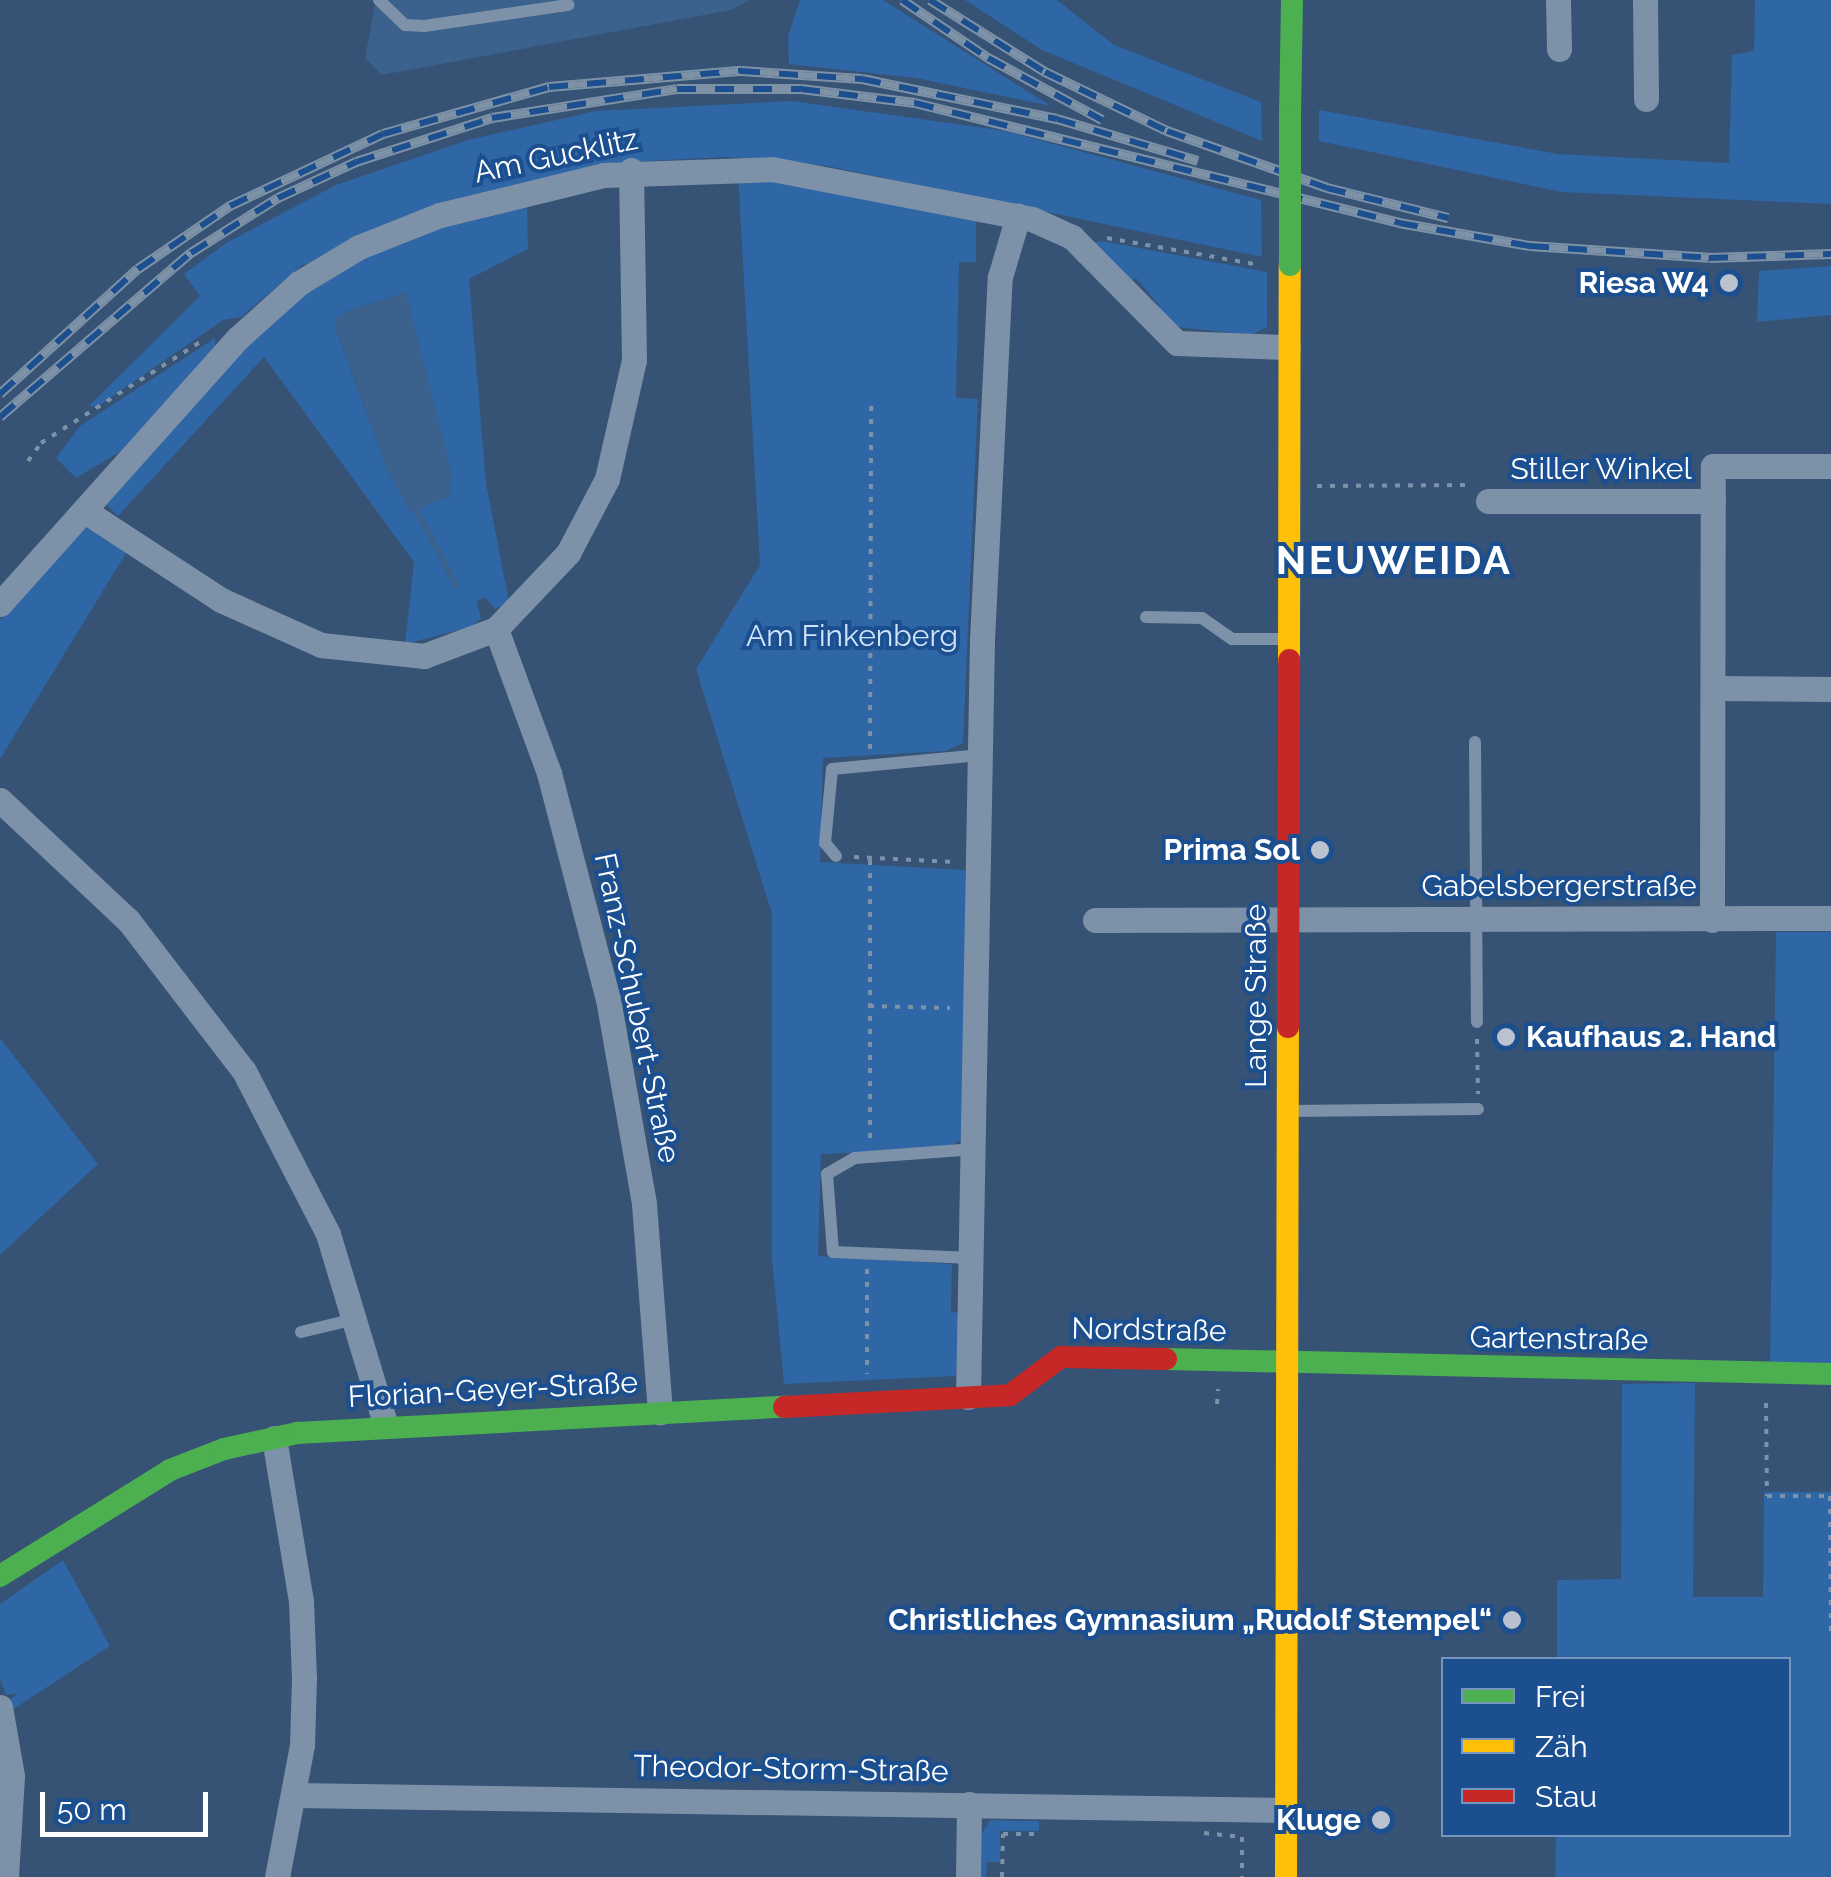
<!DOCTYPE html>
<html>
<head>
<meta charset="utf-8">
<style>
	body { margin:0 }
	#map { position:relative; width:1831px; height:1877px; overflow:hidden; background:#365274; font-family:Raleway,sans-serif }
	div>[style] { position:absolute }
	.green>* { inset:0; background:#2f66a5 }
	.water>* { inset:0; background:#3b618d }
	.stream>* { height:6px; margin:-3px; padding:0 3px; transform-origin:3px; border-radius:3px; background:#3b618d }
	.path>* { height:4px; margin-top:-2px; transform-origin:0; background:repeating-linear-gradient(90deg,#7d92a8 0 5px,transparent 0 13px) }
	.lane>* { height:12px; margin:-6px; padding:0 6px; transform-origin:6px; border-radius:6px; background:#7d92a8 }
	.street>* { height:25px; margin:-12.5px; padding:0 12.5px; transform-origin:12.5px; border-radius:12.5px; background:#7d92a8 }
	.fast>* { height:22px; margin:-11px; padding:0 11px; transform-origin:11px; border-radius:11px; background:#4caf50 }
	.slow>* { height:22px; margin:-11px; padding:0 11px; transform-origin:11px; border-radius:11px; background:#ffc107 }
	.jam>* { height:22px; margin:-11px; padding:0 11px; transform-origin:11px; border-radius:11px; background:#c62828 }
	.rail>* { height:10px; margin-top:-5px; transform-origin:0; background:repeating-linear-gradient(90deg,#1b4f8f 0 19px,#7e92a7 0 38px); box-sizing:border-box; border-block:2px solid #7e92a7 }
	.fast-bridge>* { height:22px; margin:-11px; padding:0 11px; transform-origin:11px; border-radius:11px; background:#4caf50 }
	.dots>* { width:28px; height:28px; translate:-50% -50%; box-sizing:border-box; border:5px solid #1b4f8f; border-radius:50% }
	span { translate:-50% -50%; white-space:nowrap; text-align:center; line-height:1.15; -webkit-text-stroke:8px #1b4f8f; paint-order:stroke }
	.street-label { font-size:30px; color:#fff }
	.poi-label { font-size:30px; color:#fff; font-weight:700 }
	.right { translate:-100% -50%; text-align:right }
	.left { translate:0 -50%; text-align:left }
	.park-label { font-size:30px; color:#cfe3fa }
	.district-label { font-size:40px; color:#fff; font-weight:700; letter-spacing:2.5px }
	.legend { position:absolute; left:1441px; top:1657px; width:350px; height:180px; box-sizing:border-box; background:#1b4f8f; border:2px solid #7695bc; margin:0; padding:12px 18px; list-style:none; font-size:30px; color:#fff }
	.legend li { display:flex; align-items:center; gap:20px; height:50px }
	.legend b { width:50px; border:2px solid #7695bc }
	.scale { position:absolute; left:40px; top:1792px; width:168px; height:45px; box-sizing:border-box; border:5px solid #fff; border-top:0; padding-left:12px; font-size:30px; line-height:35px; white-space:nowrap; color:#fff; -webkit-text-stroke:8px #1b4f8f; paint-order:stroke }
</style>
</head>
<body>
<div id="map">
	<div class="green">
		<i style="clip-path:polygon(800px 0,883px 0,1051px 106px,916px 78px,789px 64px,788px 36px)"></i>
		<i style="clip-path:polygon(965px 0,1057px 0,1114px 45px,1261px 102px,1262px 141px,1042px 50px)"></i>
		<i style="clip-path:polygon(1755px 0,1831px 0,1831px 204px,1561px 192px,1319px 141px,1319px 110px,1558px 154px,1729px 163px,1732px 55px,1754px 51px)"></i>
		<i style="clip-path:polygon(792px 101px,1006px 131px,1261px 200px,1262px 257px,827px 166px,726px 157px,627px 162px,301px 266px,241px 317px,223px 320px,97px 407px,89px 406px,200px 296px,184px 274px,226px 243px,336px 185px,468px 140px,596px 111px)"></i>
		<i style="clip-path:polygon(738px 174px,976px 221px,976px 262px,959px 262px,956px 398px,978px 399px,963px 743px,946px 751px,823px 758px,820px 862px,965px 870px,967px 1136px,947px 1149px,821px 1154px,818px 1256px,952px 1264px,951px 1312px,961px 1313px,956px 1376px,784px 1384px,772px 1259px,772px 914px,696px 669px,760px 565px)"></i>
		<i style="clip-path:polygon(evenodd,527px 199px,528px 249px,469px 279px,486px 483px,509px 602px,495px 609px,484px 597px,477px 602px,481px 619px,470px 627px,405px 644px,414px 562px,264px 357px,118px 516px,104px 502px,267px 323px,328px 277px,409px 237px,527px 199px,405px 293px,410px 511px,388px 471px,336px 330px,337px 317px,350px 310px,405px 293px)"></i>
		<i style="clip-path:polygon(1102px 241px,1267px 272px,1267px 327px,1251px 335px,1178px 327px,1154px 311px,1159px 305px,1136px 278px,1130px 282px,1094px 242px)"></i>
		<i style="clip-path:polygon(1831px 266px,1831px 315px,1757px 322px,1759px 271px)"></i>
		<i style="clip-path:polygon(215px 338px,215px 350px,123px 450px,76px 478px,56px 458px,80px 426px)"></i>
		<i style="clip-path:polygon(85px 526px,128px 550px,0 759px,0 620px)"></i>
		<i style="clip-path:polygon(1776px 932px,1831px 932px,1831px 1364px,1770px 1363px)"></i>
		<i style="clip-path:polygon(0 1038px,98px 1164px,0 1255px)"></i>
		<i style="clip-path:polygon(1695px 1383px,1693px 1597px,1763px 1597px,1764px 1492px,1831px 1492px,1831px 1877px,1555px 1877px,1556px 1835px,1788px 1834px,1788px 1660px,1557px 1659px,1557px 1580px,1621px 1579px,1622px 1384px)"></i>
		<i style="clip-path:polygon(63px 1560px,110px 1646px,12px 1710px,9px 1700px,18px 1693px,6px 1695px,0 1679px,0 1604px)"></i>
		<i style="clip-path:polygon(990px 1820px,1039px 1821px,1039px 1831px,1000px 1831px,1000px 1862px,987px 1862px,986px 1877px,978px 1877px,980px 1837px)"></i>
	</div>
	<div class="water">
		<i style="clip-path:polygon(376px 0,749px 0,731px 10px,382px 75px,365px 58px)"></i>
		<i style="clip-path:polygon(406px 293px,451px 470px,450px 496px,410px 512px,388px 471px,336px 329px,337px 317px,350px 310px)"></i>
	</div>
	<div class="stream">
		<i style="left:416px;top:509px;width:86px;rotate:62.2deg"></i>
	</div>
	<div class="path">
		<i style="left:1107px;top:238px;width:155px;rotate:10deg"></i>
		<i style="left:28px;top:461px;width:22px;rotate:-54deg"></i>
		<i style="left:41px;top:443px;width:188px;rotate:-32.4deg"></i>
		<i style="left:1317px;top:486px;width:155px;rotate:-0.4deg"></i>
		<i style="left:870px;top:749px;width:345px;rotate:-89.8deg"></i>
		<i style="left:854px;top:857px;width:101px;rotate:2.8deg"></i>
		<i style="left:869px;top:1006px;width:81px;rotate:1.4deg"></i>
		<i style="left:1477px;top:1039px;width:55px;rotate:89deg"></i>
		<i style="left:870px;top:1138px;width:280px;rotate:-90deg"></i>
		<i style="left:867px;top:1269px;width:105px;rotate:90deg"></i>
		<i style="left:1766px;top:1403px;width:93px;rotate:89.4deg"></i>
		<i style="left:1767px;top:1496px;width:64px"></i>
		<i style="left:1217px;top:1404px;width:15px;rotate:-86deg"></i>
		<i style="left:1830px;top:1496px;width:141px;rotate:89.6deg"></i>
		<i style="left:1204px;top:1833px;width:38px;rotate:6deg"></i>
		<i style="left:1242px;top:1837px;width:40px;rotate:90deg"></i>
		<i style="left:1002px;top:1877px;width:43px;rotate:-88.7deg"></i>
		<i style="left:1003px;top:1834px;width:39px"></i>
	</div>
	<div class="lane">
		<i style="left:379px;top:0;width:36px;rotate:44deg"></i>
		<i style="left:405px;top:25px;width:19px;rotate:3deg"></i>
		<i style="left:424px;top:26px;width:146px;rotate:-8.3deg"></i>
		<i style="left:1146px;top:617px;width:56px;rotate:1deg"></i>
		<i style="left:1202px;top:618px;width:37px;rotate:35deg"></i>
		<i style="left:1232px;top:639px;width:55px"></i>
		<i style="left:1475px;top:742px;width:280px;rotate:89.6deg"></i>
		<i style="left:836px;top:856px;width:17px;rotate:-130deg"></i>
		<i style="left:825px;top:843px;width:74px;rotate:-84.6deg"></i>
		<i style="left:832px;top:769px;width:150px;rotate:-5.4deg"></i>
		<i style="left:1290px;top:1111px;width:188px;rotate:-0.6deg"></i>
		<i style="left:972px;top:1258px;width:139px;rotate:-177.5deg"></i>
		<i style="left:833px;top:1252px;width:78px;rotate:-94.4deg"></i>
		<i style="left:827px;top:1174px;width:32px;rotate:-30deg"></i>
		<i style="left:855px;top:1158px;width:120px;rotate:-4.3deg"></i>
		<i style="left:301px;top:1332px;width:56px;rotate:-13.5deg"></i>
	</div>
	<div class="street">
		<i style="left:1558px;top:0;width:49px;rotate:88.8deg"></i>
		<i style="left:1645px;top:0;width:99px;rotate:89.4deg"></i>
		<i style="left:1488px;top:501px;width:225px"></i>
		<i style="left:85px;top:511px;width:163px;rotate:33.2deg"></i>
		<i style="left:221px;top:600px;width:110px;rotate:24.2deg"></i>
		<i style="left:321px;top:645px;width:104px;rotate:6.1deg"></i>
		<i style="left:424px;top:656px;width:77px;rotate:-20.6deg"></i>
		<i style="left:496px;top:629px;width:105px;rotate:-46.5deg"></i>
		<i style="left:568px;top:553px;width:84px;rotate:-62.2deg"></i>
		<i style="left:607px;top:479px;width:122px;rotate:-77.2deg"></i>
		<i style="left:634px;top:360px;width:190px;rotate:-90.9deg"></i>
		<i style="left:0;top:604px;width:357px;rotate:-48.2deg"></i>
		<i style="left:238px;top:338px;width:82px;rotate:-42deg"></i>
		<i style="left:299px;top:283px;width:70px;rotate:-31deg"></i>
		<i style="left:359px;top:247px;width:87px;rotate:-21.6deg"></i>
		<i style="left:440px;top:215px;width:169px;rotate:-13.7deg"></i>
		<i style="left:604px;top:175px;width:168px;rotate:-2deg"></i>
		<i style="left:772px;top:169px;width:265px;rotate:10.9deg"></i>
		<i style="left:1032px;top:219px;width:44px;rotate:24.2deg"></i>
		<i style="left:1072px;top:237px;width:149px;rotate:45.3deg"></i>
		<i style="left:1177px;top:343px;width:111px;rotate:2.1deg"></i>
		<i style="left:496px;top:629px;width:153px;rotate:69.8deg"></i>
		<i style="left:549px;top:773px;width:234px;rotate:75.4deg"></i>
		<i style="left:608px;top:999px;width:208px;rotate:80deg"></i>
		<i style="left:644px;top:1204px;width:209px;rotate:85.6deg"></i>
		<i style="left:1714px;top:688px;width:117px;rotate:0.5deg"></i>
		<i style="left:0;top:800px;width:175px;rotate:43.2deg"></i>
		<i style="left:128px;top:920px;width:190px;rotate:52.5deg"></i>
		<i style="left:244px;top:1071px;width:183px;rotate:62.7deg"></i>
		<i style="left:328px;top:1234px;width:197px;rotate:73.2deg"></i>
		<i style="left:1095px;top:920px;width:736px;rotate:-0.16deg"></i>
		<i style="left:1712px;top:920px;width:454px;rotate:-89.9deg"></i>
		<i style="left:1713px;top:466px;width:118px"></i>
		<i style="left:968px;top:1397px;width:757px;rotate:-88.94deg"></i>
		<i style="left:982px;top:640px;width:363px;rotate:-87.2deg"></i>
		<i style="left:1000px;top:277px;width:64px;rotate:-73.6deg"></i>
		<i style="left:274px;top:1438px;width:165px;rotate:80.6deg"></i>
		<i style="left:301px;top:1601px;width:77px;rotate:87.8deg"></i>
		<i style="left:304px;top:1678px;width:67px;rotate:91.7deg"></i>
		<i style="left:302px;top:1745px;width:134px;rotate:100.7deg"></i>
		<i style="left:0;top:1707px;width:70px;rotate:80.1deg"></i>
		<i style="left:12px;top:1776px;width:101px;rotate:93.4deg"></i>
		<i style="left:294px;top:1795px;width:992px;rotate:0.87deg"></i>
		<i style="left:968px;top:1877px;width:73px;rotate:-89.2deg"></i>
	</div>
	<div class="fast">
		<i style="left:1290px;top:115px;width:115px;rotate:-89deg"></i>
		<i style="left:1166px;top:1359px;width:665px;rotate:1.29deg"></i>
		<i style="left:0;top:1576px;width:200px;rotate:-31.9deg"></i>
		<i style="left:170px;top:1470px;width:58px;rotate:-21.3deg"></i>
		<i style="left:224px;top:1449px;width:75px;rotate:-12.4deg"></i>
		<i style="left:297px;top:1433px;width:488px;rotate:-3.1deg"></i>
	</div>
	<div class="slow">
		<i style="left:1289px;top:660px;width:395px;rotate:-89.9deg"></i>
		<i style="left:1286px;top:1877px;width:850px;rotate:-89.87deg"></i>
	</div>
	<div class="jam">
		<i style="left:1288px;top:1027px;width:367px;rotate:-89.8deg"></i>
		<i style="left:784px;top:1407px;width:226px;rotate:-3deg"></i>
		<i style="left:1010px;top:1395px;width:64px;rotate:-36.7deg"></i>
		<i style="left:1061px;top:1357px;width:105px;rotate:1.1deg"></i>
	</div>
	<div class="rail">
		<i style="left:902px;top:0;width:104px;rotate:34deg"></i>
		<i style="left:988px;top:58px;width:130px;rotate:28.5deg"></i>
		<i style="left:930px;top:0;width:136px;rotate:32.1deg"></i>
		<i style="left:1045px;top:72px;width:136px;rotate:25.8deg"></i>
		<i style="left:1167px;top:131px;width:170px;rotate:19.6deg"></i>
		<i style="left:1327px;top:188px;width:125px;rotate:13.9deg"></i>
		<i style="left:0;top:394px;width:186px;rotate:-42.2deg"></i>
		<i style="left:138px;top:269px;width:112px;rotate:-34.4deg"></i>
		<i style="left:230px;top:206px;width:169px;rotate:-25.2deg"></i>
		<i style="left:383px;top:134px;width:173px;rotate:-15.8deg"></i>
		<i style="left:549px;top:87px;width:193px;rotate:-4.8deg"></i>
		<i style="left:741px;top:71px;width:121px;rotate:3.8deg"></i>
		<i style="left:862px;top:79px;width:199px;rotate:11.6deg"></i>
		<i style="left:1057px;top:119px;width:147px;rotate:16.6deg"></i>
		<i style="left:0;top:417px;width:252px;rotate:-40.7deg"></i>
		<i style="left:191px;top:253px;width:103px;rotate:-32.3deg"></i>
		<i style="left:278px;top:198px;width:86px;rotate:-24.8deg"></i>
		<i style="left:356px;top:162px;width:143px;rotate:-17.9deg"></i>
		<i style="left:492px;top:118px;width:187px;rotate:-8.9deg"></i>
		<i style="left:677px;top:89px;width:124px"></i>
		<i style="left:801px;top:89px;width:115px;rotate:7deg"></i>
		<i style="left:915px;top:103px;width:499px;rotate:13.9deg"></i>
		<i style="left:1399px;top:223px;width:133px;rotate:10deg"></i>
		<i style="left:1530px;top:246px;width:179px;rotate:3.8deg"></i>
		<i style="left:1709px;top:258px;width:122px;rotate:-1.9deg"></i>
	</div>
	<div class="fast-bridge">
		<i style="left:1290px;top:115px;width:150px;rotate:90deg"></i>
	</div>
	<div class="dots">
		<i style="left:1729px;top:283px;background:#b9c2ce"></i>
		<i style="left:1320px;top:850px;background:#b9c2ce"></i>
		<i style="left:1506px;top:1037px;background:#b9c2ce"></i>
		<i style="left:1512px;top:1620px;background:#b9c2ce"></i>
		<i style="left:1381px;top:1820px;background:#b9c2ce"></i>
	</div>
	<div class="street-label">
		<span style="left:556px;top:156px;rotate:-12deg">Am Gucklitz</span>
		<span style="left:1601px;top:469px">Stiller Winkel</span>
		<span style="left:1559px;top:886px">Gabelsbergerstraße</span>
		<span style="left:1256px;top:996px;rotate:-90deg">Lange Straße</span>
		<span style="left:637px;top:1008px;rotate:78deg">Franz-Schubert-Straße</span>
		<span style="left:1149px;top:1330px;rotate:1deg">Nordstraße</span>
		<span style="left:1559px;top:1339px;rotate:1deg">Gartenstraße</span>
		<span style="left:493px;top:1390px;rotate:-3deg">Florian-Geyer-Straße</span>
		<span style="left:791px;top:1769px;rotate:1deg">Theodor-Storm-Straße</span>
	</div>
	<div class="poi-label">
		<span class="right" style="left:1709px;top:283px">Riesa W4</span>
		<span class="right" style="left:1300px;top:850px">Prima Sol</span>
		<span class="left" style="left:1526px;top:1037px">Kaufhaus 2. Hand</span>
		<span class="right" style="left:1492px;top:1620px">Christliches Gymnasium „Rudolf Stempel“</span>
		<span class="right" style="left:1361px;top:1820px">Kluge</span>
	</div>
	<div class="park-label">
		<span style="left:852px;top:636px">Am Finkenberg</span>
	</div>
	<div class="district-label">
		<span style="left:1394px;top:560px">NEUWEIDA</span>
	</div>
	<ul class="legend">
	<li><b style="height:12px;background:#4caf50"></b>Frei</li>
	<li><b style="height:12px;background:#ffc107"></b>Zäh</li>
	<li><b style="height:12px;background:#c62828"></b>Stau</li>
	</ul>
	<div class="scale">50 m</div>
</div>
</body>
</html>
